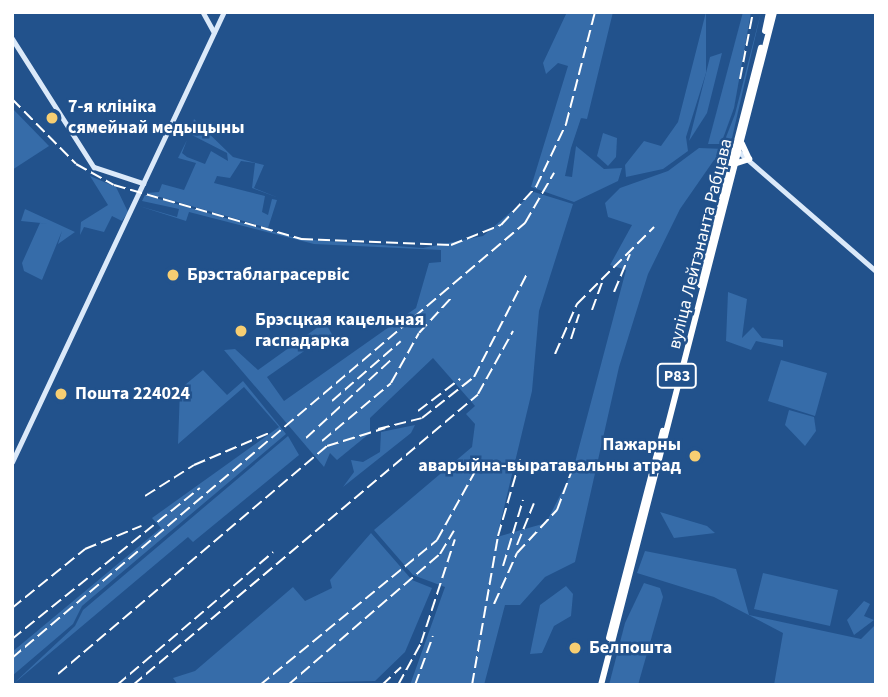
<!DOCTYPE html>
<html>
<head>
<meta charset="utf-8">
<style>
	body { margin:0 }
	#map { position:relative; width:888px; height:697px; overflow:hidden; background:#22528c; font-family:"Source Sans 3",sans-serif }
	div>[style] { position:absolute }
	.green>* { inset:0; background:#366ca9 }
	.secondary>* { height:4.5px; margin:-2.25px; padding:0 2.25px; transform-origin:2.25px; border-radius:2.25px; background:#dbe9f9 }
	.highway>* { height:6px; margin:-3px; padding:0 3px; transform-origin:3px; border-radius:3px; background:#fff }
	.rail>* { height:2px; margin-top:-1px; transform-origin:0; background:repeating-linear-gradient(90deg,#fff 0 12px,transparent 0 17px) }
	.dots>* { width:19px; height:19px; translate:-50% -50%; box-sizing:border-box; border:4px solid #22528c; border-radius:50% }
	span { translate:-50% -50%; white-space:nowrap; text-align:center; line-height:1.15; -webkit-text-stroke:5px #22528c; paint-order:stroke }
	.shield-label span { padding:2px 5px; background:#22528c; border:2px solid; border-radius:5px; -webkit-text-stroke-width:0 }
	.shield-label { font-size:16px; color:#fff; font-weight:700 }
	.poi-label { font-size:18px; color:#fff; font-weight:700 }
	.left { translate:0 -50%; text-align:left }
	.right { translate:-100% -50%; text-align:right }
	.street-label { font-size:18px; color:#fff }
	.frame { position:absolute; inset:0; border:14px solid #fff; pointer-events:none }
</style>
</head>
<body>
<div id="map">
	<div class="green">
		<i style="clip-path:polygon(567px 12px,613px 12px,587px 119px,581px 118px,594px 79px,571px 148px,565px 176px,572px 177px,576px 146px,604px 169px,622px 168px,618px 181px,574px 202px,531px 187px,568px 66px,558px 63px,546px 74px,543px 63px)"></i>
		<i style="clip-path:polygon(706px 12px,706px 73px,686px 137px,688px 151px,663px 169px,626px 177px,625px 165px,644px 141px,661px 146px,678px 122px)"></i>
		<i style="clip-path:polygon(743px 12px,751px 12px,734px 108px,721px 144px,708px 144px)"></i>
		<i style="clip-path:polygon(761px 12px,732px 138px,723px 145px,735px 114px)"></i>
		<i style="clip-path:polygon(722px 53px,707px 113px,689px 141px,710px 57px)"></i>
		<i style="clip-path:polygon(12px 108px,49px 146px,12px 170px)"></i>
		<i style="clip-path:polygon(194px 119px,233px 157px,264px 165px,254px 188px,279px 198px,252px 188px,255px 163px,241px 161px,230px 178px,217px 176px,214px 183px,265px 196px,262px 212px,268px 215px,272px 199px,277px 200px,268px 228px,146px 193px,159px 192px,162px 184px,184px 190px,196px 163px,178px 158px,187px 140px,182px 153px,187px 157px,205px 164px,211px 151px,228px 161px,227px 153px,184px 131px,190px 133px)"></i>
		<i style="clip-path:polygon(603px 133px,617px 138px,616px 157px,608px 166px,597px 156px)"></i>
		<i style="clip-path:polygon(699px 148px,725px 149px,726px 157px,714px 160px,680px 209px,648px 274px,619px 367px,575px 562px,545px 577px,520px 605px,505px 605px,484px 685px,410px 685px,445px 587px,413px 575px,374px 530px,472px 447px,475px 424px,466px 414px,475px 406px,433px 358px,370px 418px,370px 433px,337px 460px,330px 453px,324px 467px,224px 350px,235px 349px,258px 370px,325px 322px,334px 338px,325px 346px,320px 340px,267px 377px,284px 401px,416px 308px,429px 263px,441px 262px,441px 250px,314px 244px,189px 212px,186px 221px,139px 206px,177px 217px,179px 209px,142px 201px,145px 195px,299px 239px,423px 248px,483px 236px,534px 192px,573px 204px,539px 311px,532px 391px,497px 537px,546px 523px,573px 470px,626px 270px,610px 265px,632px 225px,608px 217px,605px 203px,620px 188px,668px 171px)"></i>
		<i style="clip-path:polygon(90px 176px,116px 187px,128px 212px,122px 221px,112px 216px,104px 232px,84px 227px,80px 235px,81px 222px,108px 205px)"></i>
		<i style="clip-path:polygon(25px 209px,75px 232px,58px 244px,62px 231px,42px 280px,24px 271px,22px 263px,40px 223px,51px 224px,21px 221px)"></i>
		<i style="clip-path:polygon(728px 292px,747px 299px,742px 338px,753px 327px,762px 338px,783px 340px,783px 347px,756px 341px,751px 350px,726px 341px)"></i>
		<i style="clip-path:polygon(781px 360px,827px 373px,815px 416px,768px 401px)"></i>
		<i style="clip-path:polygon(203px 370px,227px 395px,243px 381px,286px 434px,82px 606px,73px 624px,12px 676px,12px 652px,161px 528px,152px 518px,279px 427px,244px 387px,178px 444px,180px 389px)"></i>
		<i style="clip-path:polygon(789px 410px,814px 417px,816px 431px,805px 446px,785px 425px)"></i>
		<i style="clip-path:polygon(415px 425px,411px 433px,343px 487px,354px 472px,351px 460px,363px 462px,380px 452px,381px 432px)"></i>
		<i style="clip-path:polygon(288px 436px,299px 455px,193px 542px,188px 537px,12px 685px,75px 626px,83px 610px)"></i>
		<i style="clip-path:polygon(660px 512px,707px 526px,715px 533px,674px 538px)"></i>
		<i style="clip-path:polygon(371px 533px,412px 580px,432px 588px,405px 652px,375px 681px,178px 685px,173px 678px,195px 671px,293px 587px,305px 601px,332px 588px,330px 580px)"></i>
		<i style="clip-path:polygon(645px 551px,736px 569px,749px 615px,861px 639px,876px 624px,876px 685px,774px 685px,783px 633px,714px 597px,637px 573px)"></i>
		<i style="clip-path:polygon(763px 573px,838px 590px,830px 626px,754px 609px)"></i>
		<i style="clip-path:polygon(644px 583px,660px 588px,663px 597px,638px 685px,609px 685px,625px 623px)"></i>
		<i style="clip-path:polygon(566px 586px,573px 594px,571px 616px,554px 626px,542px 653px,530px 654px,540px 605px)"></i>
		<i style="clip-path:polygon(864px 601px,870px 604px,864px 616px,874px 620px,854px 635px,847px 620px)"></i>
	</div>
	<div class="secondary">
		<i style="left:203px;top:12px;width:23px;rotate:61deg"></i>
		<i style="left:12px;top:38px;width:153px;rotate:57.6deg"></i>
		<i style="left:94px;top:167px;width:52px;rotate:18.1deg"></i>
		<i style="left:738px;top:151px;width:183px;rotate:41deg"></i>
		<i style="left:12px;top:462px;width:497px;rotate:-64.8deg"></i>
	</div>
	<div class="highway">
		<i style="left:765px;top:31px;width:19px;rotate:-78deg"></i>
		<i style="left:737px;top:163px;width:13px;rotate:-18deg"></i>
		<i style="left:749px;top:159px;width:17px;rotate:-115deg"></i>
		<i style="left:700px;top:285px;width:245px;rotate:-75.6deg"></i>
		<i style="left:609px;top:638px;width:214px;rotate:-75.4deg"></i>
		<i style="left:601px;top:685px;width:695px;rotate:-75.58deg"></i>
	</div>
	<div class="rail">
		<i style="left:740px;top:79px;width:68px;rotate:-79deg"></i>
		<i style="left:12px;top:99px;width:91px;rotate:45.4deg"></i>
		<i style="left:76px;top:164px;width:43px;rotate:28.9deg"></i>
		<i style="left:114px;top:185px;width:195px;rotate:16.1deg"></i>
		<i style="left:301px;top:239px;width:150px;rotate:2.3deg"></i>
		<i style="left:451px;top:245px;width:54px;rotate:-21.8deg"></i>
		<i style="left:501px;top:225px;width:52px;rotate:-47.4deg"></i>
		<i style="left:536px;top:187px;width:70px;rotate:-64.5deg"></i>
		<i style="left:566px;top:124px;width:116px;rotate:-75.5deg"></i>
		<i style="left:614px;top:292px;width:41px;rotate:-67.2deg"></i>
		<i style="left:592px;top:310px;width:30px;rotate:-70deg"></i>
		<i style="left:571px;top:339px;width:26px;rotate:-72deg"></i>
		<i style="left:555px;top:354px;width:55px;rotate:-66.3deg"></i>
		<i style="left:577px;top:304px;width:109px;rotate:-45deg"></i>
		<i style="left:332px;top:401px;width:91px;rotate:-41deg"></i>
		<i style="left:418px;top:411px;width:53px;rotate:-37.3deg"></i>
		<i style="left:378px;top:429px;width:45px;rotate:-14deg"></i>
		<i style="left:422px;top:418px;width:66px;rotate:-38.3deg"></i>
		<i style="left:474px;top:377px;width:118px;rotate:-62.8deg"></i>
		<i style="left:306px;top:438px;width:118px;rotate:-42.6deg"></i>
		<i style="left:322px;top:441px;width:90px;rotate:-40deg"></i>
		<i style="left:391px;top:383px;width:57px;rotate:-60.8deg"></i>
		<i style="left:419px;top:333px;width:49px;rotate:-47.5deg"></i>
		<i style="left:145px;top:496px;width:58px;rotate:-32.3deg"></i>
		<i style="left:194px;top:465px;width:82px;rotate:-23.1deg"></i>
		<i style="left:517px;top:545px;width:45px;rotate:-68deg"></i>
		<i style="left:503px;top:566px;width:69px;rotate:-73.1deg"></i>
		<i style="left:494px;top:604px;width:56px;rotate:-65.7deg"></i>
		<i style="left:517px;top:553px;width:59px;rotate:-47.1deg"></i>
		<i style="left:557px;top:510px;width:43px;rotate:-69.4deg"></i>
		<i style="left:12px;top:608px;width:94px;rotate:-38.9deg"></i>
		<i style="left:85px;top:549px;width:61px;rotate:-22.3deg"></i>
		<i style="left:12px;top:639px;width:241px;rotate:-38.8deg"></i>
		<i style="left:12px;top:658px;width:673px;rotate:-40.3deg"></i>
		<i style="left:525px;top:223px;width:58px;rotate:-59.9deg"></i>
		<i style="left:58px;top:674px;width:353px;rotate:-40.3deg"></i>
		<i style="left:327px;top:446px;width:61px;rotate:-17.2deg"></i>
		<i style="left:117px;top:685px;width:205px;rotate:-40.4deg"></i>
		<i style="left:133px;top:685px;width:451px;rotate:-40.1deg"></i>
		<i style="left:478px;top:394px;width:72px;rotate:-60.9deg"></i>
		<i style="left:260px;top:685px;width:229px;rotate:-39.3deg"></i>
		<i style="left:437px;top:540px;width:80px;rotate:-60.9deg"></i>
		<i style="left:288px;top:685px;width:201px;rotate:-40.8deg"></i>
		<i style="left:440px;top:554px;width:27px;rotate:-59deg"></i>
		<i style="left:382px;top:685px;width:26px;rotate:-43deg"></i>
		<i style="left:398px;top:685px;width:48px;rotate:-61.3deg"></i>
		<i style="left:421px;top:643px;width:109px;rotate:-71.9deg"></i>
		<i style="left:415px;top:685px;width:52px;rotate:-69.8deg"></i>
		<i style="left:472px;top:685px;width:151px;rotate:-80.1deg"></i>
		<i style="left:498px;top:536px;width:82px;rotate:-73.8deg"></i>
	</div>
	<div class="dots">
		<i style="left:52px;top:118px;background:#f7ce72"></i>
		<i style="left:173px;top:275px;background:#f7ce72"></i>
		<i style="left:241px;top:331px;background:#f7ce72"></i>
		<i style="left:61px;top:394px;background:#f7ce72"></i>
		<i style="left:695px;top:456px;background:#f7ce72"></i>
		<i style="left:575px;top:648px;background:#f7ce72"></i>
	</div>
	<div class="shield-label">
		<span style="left:677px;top:376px">Р83</span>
	</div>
	<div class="poi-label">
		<span class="left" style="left:68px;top:118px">7-я клініка<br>сямейнай медыцыны</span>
		<span class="left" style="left:187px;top:275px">Брэстаблаграсервіс</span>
		<span class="left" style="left:255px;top:331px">Брэсцкая кацельная<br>гаспадарка</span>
		<span class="left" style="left:75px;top:394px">Пошта 224024</span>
		<span class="right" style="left:681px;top:456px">Пажарны<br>аварыйна-выратавальны атрад</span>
		<span class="left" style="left:589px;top:648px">Белпошта</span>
	</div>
	<div class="street-label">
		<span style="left:701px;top:244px;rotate:-76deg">вуліца Лейтэнанта Рабцава</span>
	</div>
	<div class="frame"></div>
</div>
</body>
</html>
